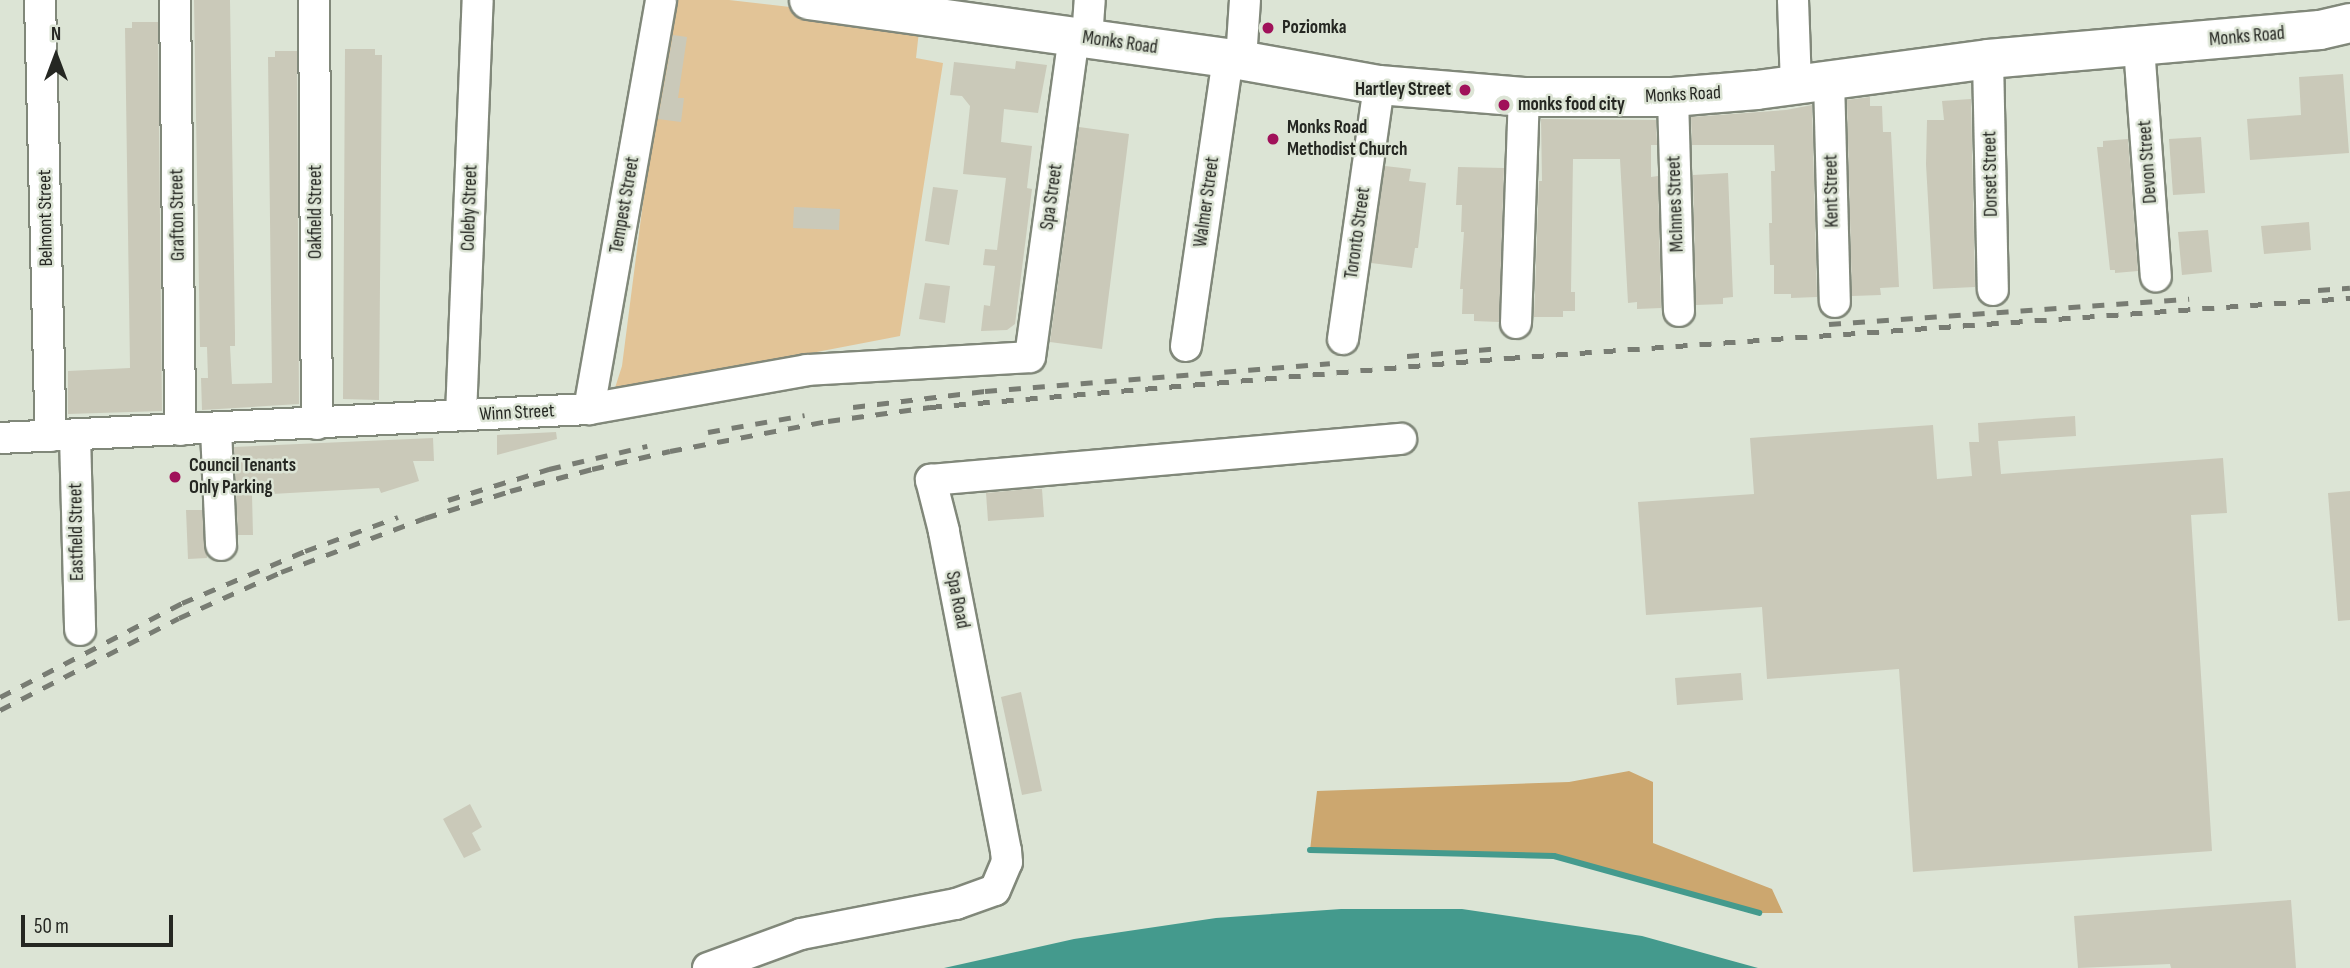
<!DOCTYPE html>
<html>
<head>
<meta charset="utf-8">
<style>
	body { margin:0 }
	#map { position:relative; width:2350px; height:968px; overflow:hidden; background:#dce4d5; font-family:"Sofia Sans Condensed",sans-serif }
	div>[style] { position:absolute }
	.green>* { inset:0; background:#e2c497 }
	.forest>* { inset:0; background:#cca76f }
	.water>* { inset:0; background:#449a8d }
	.stream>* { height:6px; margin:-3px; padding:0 3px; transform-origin:3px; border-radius:3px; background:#449a8d }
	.building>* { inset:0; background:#cac9b9 }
	.roads { filter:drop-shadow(2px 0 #81887a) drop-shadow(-2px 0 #81887a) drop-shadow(0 2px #81887a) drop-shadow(0 -2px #81887a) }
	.minor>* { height:30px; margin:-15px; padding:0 15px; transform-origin:15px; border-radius:15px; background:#fff }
	.major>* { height:38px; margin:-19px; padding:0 19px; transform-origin:19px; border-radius:19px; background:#fff }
	.rail>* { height:5px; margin-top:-2.5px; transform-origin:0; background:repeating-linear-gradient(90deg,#787c73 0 12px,transparent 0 24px) }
	.dots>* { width:19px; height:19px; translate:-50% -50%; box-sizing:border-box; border:4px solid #dce4d5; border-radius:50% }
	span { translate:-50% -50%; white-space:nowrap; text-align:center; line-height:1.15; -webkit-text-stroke:5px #dce4d5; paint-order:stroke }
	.poi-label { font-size:19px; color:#252722; font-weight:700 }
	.left { translate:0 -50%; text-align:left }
	.right { translate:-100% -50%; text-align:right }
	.street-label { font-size:19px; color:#252722 }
	.north { position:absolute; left:21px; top:21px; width:70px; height:70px; -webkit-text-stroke:5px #dce4d5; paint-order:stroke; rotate:0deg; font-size:19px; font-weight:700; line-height:28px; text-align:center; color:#252722 }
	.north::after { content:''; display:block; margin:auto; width:24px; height:32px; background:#252722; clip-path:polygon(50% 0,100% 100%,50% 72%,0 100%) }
	.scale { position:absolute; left:21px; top:915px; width:152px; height:32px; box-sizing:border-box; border:4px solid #252722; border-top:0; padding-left:9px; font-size:21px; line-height:24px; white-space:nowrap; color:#252722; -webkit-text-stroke:5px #dce4d5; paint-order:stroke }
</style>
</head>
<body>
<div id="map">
	<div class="green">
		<i style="clip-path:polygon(669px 0,729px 0,920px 22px,916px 58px,943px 63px,900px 336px,614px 391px,622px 366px)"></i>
	</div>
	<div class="forest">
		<i style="clip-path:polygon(1629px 771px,1653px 782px,1653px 843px,1772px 889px,1783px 913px,1759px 913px,1554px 856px,1310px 850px,1317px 791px,1569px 782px)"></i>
	</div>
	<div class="water">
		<i style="clip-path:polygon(1341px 909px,1462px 909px,1642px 936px,1758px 968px,944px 968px,1074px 939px,1216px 918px)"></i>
	</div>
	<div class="stream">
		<i style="left:1310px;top:850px;width:244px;rotate:1.4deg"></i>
		<i style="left:1554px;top:856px;width:213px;rotate:15.5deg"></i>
	</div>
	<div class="building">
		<i style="clip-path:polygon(194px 0,230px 0,235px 334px,235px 346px,230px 346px,232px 384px,272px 383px,268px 57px,275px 57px,275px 51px,297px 51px,299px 404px,202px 410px,201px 378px,208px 378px,207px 347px,200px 347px)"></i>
		<i style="clip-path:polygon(132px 22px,158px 22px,162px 411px,68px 414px,68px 371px,130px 368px,125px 28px,132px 28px)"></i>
		<i style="clip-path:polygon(673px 35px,687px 37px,678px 98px,684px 98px,681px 122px,658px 119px)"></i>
		<i style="clip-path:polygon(345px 49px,375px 49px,375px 55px,382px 55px,379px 400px,343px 399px)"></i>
		<i style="clip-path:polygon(1016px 61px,1047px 65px,1038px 113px,1004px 109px,1001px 142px,1032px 146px,1027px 188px,1032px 189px,1015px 324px,1007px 330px,981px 331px,984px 305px,990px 306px,995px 266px,983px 265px,985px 249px,997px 250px,1006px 178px,963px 174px,970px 106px,962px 96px,950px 95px,954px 62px,1015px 69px)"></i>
		<i style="clip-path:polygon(2343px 74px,2349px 153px,2250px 160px,2247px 119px,2301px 115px,2299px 77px)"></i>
		<i style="clip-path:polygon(1870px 97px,1870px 106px,1882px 106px,1883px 132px,1891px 132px,1899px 287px,1880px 288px,1881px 295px,1852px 296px,1847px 100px)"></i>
		<i style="clip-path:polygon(1971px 99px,1975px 287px,1933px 289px,1926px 164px,1927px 120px,1944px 120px,1942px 101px)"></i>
		<i style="clip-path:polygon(1812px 105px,1817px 297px,1791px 298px,1791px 294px,1774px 294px,1774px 265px,1770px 265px,1769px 223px,1772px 223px,1771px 171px,1775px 171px,1774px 145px,1692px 145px,1691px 117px,1786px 110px)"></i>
		<i style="clip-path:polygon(1541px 119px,1656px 120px,1657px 145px,1651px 145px,1651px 177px,1658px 176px,1661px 308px,1637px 309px,1637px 302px,1628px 303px,1620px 159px,1573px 159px,1571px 292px,1575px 292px,1575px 311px,1563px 311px,1563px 317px,1534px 317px,1539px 181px,1542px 181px)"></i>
		<i style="clip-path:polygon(1079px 127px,1129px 134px,1102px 349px,1050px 342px)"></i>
		<i style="clip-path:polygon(2201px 137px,2205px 193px,2173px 195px,2169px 139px)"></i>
		<i style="clip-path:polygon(2128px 139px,2138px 271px,2115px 273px,2115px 270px,2110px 270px,2097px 147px,2103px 147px,2103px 141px)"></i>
		<i style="clip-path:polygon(1385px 166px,1411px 169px,1409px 181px,1426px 183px,1418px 248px,1415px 248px,1412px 268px,1371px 263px)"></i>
		<i style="clip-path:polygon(1458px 167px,1504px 168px,1499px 322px,1474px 321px,1474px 314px,1462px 314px,1463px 289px,1460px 289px,1464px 232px,1461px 232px,1462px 205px,1456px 205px)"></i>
		<i style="clip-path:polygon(1728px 173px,1733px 297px,1723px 298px,1723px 304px,1696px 305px,1693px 175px)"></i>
		<i style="clip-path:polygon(933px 187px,958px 190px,949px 245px,925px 241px)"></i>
		<i style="clip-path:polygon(794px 207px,840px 209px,839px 230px,793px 228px)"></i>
		<i style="clip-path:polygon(2309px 222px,2311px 250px,2264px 254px,2261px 226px)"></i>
		<i style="clip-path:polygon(2208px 230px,2212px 272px,2182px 275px,2178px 232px)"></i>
		<i style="clip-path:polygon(925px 283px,950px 286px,945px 323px,919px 319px)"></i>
		<i style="clip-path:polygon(2075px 416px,2076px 436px,1998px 441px,2001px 474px,2223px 458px,2227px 513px,2191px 515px,2212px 851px,1913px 872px,1899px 669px,1767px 679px,1762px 607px,1646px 615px,1638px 502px,1754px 494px,1750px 438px,1933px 425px,1937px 479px,1972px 476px,1969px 442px,1979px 442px,1978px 423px)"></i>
		<i style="clip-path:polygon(556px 432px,557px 439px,497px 455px,497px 435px)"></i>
		<i style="clip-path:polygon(433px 438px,434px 461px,413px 461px,419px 481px,381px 493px,379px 488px,252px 495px,253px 535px,238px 535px,234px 447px)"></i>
		<i style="clip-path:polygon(1028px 489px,1042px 489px,1044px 517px,988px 521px,986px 493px)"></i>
		<i style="clip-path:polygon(2350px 491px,2350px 620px,2338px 621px,2328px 493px)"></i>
		<i style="clip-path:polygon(186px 510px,202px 510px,207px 558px,188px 559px)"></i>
		<i style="clip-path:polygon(1741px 673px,1743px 700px,1677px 705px,1675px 678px)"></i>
		<i style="clip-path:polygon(1021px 692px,1042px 791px,1022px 795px,1001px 697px)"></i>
		<i style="clip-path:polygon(470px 804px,482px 827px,472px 833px,481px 850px,464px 858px,443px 819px)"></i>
		<i style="clip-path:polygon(2291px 900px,2296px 968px,2171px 968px,2170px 964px,2078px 968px,2074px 916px)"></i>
	</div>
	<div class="roads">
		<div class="minor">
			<i style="left:40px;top:0;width:436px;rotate:88.6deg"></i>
			<i style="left:175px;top:0;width:430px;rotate:89.3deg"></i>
			<i style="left:314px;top:0;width:424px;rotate:89.6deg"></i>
			<i style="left:1793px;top:0;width:85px;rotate:88deg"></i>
			<i style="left:1087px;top:39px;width:39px;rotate:-86deg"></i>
			<i style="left:2139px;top:47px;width:230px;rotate:85.8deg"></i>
			<i style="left:1988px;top:59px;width:231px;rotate:88.8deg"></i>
			<i style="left:1241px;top:60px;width:60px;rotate:-86.2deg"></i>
			<i style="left:1829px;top:80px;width:222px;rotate:88.5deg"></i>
			<i style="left:1673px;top:97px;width:214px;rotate:88.4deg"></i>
			<i style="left:1516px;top:323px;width:226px;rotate:-88deg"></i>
			<i style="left:1343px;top:339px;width:257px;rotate:-81.9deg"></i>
			<i style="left:1186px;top:346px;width:291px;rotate:-81.7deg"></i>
			<i style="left:589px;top:409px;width:415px;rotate:-80deg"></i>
			<i style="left:461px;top:415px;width:415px;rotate:-87.7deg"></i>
			<i style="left:216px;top:429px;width:116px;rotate:87.5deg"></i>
			<i style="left:75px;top:435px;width:195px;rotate:88.5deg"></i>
			<i style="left:0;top:438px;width:590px;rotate:-2.82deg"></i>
			<i style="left:589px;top:409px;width:221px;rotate:-10.1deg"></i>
			<i style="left:807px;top:370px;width:223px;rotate:-3.3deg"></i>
			<i style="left:1030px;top:357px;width:323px;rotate:-82.2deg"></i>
			<i style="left:708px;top:968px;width:99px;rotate:-20.1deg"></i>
			<i style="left:801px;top:934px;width:158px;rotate:-11deg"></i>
			<i style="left:956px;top:904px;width:41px;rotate:-19.7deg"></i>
			<i style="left:995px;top:890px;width:30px;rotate:-67deg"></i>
			<i style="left:1007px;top:862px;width:11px;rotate:-95deg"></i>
			<i style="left:1006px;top:851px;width:326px;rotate:-101deg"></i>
			<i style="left:944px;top:531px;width:53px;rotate:-104.3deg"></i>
			<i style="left:931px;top:480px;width:472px;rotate:-5deg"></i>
		</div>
		<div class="major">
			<i style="left:809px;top:0;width:423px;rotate:7.9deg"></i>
			<i style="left:1228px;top:58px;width:153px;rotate:10.1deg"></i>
			<i style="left:1379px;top:85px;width:145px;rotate:4.7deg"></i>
			<i style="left:1524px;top:97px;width:149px"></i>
			<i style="left:1673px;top:97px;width:84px;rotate:-4.8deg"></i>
			<i style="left:1757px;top:90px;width:233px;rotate:-7.6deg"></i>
			<i style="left:1988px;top:59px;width:333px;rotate:-5deg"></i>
			<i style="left:2320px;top:30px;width:31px;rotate:-13deg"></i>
		</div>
	</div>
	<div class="rail">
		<i style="left:2318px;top:290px;width:32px;rotate:-4deg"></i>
		<i style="left:1829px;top:324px;width:361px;rotate:-4deg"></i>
		<i style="left:1407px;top:356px;width:94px;rotate:-4.9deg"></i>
		<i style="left:853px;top:407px;width:133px;rotate:-6.9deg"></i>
		<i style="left:985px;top:391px;width:346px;rotate:-4.6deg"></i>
		<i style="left:708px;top:432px;width:98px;rotate:-9.9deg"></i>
		<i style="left:448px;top:500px;width:106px;rotate:-17.1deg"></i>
		<i style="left:549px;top:469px;width:101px;rotate:-13.2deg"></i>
		<i style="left:0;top:697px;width:205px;rotate:-27.3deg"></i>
		<i style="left:182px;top:603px;width:134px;rotate:-22.9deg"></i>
		<i style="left:305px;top:551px;width:99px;rotate:-20.1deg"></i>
		<i style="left:0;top:710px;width:201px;rotate:-27.2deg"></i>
		<i style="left:179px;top:618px;width:112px;rotate:-24.3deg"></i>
		<i style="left:281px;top:572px;width:154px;rotate:-20.6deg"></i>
		<i style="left:425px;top:518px;width:89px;rotate:-17.6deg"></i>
		<i style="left:510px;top:491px;width:85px;rotate:-15deg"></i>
		<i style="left:592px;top:469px;width:80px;rotate:-13deg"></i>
		<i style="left:670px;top:451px;width:161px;rotate:-10.8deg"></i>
		<i style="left:828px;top:421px;width:103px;rotate:-7.8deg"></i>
		<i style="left:930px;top:407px;width:580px;rotate:-4.85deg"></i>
		<i style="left:1508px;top:358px;width:844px;rotate:-4.08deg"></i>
	</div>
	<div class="dots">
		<i style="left:1268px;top:28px;background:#a0115a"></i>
		<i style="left:1465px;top:90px;background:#a0115a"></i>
		<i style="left:1504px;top:105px;background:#a0115a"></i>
		<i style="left:1273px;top:139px;background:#a0115a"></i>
		<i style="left:175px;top:477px;background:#a0115a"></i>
	</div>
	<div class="poi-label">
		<span class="left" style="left:1282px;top:28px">Poziomka</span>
		<span class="right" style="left:1451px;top:90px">Hartley Street</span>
		<span class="left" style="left:1518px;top:105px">monks food city</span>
		<span class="left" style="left:1287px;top:139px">Monks Road<br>Methodist Church</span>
		<span class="left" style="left:189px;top:477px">Council Tenants<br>Only Parking</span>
	</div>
	<div class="street-label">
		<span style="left:2247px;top:37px;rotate:-5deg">Monks Road</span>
		<span style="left:1120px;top:43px;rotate:8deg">Monks Road</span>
		<span style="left:1683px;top:95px;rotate:-3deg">Monks Road</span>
		<span style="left:2148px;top:162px;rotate:-94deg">Devon Street</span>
		<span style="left:1991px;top:174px;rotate:-91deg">Dorset Street</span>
		<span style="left:1832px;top:191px;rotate:-91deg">Kent Street</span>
		<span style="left:1052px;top:197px;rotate:-82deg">Spa Street</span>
		<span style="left:1207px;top:202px;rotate:-82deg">Walmer Street</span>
		<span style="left:1676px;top:204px;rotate:-92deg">McInnes Street</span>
		<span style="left:625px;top:205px;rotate:-80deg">Tempest Street</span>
		<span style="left:470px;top:208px;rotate:-88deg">Coleby Street</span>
		<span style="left:316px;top:212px;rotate:-90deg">Oakfield Street</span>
		<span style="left:178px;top:215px;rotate:-91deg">Grafton Street</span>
		<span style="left:46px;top:218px;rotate:-91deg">Belmont Street</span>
		<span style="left:1358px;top:233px;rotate:-82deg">Toronto Street</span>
		<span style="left:517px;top:413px;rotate:-3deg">Winn Street</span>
		<span style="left:77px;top:532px;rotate:-91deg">Eastfield Street</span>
		<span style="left:957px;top:600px;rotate:79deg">Spa Road</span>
	</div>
	<div class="north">N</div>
	<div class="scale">50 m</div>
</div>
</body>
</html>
